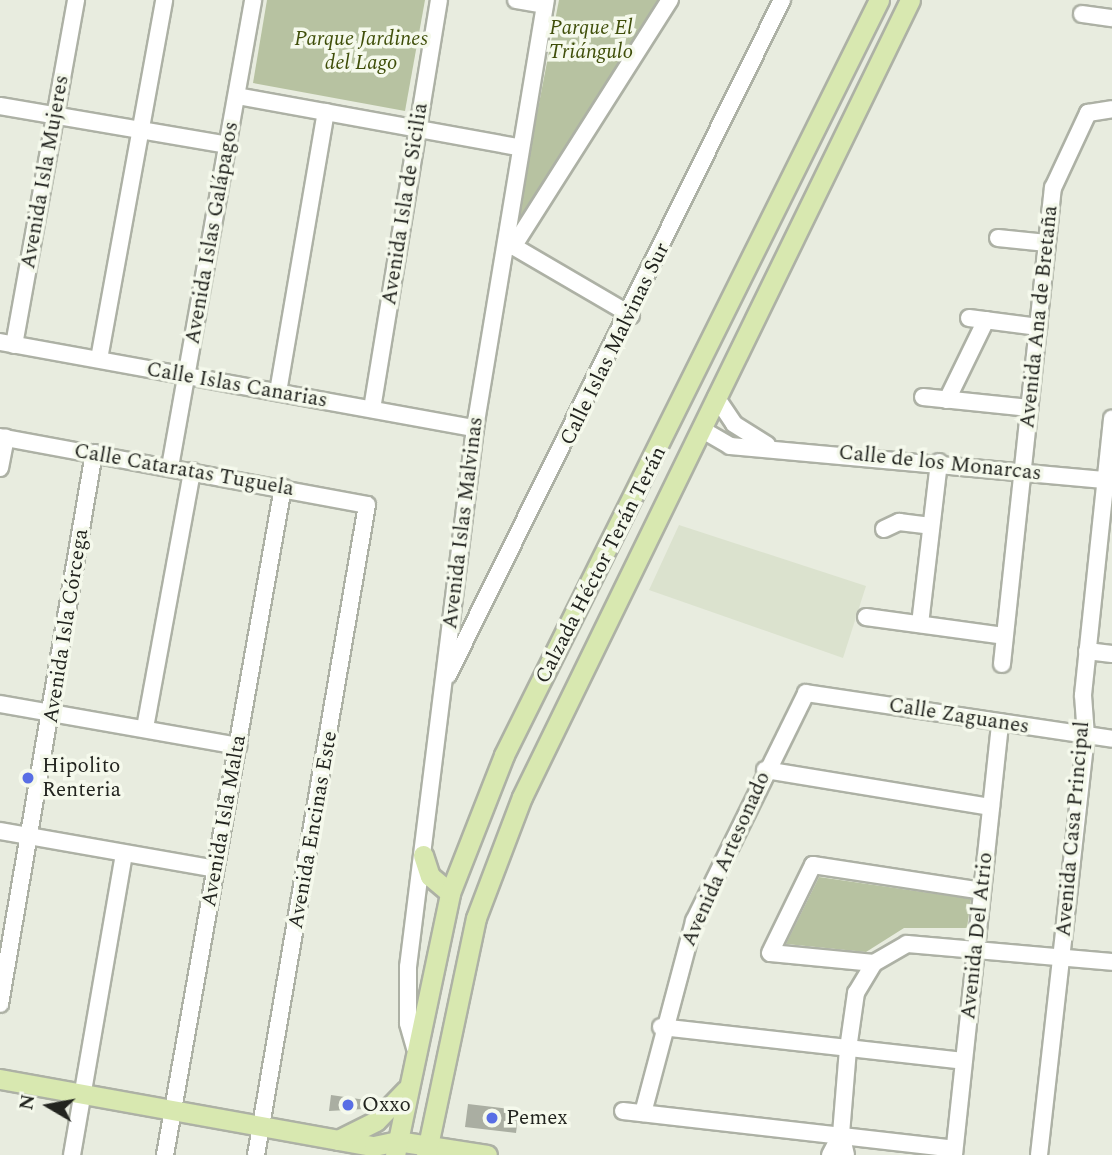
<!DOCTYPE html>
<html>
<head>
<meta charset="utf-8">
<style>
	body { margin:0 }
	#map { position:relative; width:1112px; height:1155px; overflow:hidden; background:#e8ecdf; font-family:Spectral,serif }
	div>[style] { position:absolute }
	.built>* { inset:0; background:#dbe2ce }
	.green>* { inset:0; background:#b7c2a1 }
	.building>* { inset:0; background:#aaaea2 }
	.roads { filter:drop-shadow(2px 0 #adb1a5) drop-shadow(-2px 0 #adb1a5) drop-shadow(0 2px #adb1a5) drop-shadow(0 -2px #adb1a5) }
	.minor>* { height:16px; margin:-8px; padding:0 8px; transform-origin:8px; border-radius:8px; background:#fff }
	.major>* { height:19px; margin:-9.5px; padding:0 9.5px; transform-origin:9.5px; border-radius:9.5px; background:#d8e8b0 }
	.dots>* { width:19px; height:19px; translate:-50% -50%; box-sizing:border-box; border:4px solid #f5f9ec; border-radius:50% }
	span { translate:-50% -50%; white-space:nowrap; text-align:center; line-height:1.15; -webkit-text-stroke:7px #f5f9ec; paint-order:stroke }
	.park-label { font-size:21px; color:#3f4e09; font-style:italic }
	.street-label { font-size:21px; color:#22241f }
	.poi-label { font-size:21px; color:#22241f }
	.left { translate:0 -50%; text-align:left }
	.north { position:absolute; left:14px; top:1071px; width:70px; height:70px; -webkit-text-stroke:5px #f5f9ec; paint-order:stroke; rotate:280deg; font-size:19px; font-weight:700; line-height:28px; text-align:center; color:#22241f }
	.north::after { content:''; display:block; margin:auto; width:24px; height:32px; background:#22241f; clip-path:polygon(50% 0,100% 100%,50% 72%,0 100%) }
</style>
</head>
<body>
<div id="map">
	<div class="built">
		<i style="clip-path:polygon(679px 525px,866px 586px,843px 658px,649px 590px)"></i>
	</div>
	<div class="green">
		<i style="clip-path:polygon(267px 0,425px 0,405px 111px,253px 83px)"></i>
		<i style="clip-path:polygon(559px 0,667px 0,515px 228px)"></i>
		<i style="clip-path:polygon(819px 877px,971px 899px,967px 928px,904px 928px,866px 952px,786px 944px)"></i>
	</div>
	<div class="building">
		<i style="clip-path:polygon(331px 1095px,366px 1100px,364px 1109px,329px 1111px)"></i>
		<i style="clip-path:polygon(468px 1104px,519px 1110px,516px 1133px,465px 1127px)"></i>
	</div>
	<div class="roads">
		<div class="minor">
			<i style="left:516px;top:0;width:29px;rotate:10deg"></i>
			<i style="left:1082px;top:14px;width:30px;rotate:8deg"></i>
			<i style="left:237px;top:96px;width:287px;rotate:10.3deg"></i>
			<i style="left:0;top:106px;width:230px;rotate:9.7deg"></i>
			<i style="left:998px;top:238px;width:49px;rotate:5.8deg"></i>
			<i style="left:506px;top:242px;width:145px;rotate:30.3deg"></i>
			<i style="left:513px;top:247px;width:293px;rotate:-57.6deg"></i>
			<i style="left:969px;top:318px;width:70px;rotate:7.4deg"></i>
			<i style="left:0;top:342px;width:483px;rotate:10.3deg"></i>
			<i style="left:14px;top:345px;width:351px;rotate:-79.8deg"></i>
			<i style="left:99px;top:359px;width:365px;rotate:-79.7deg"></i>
			<i style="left:278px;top:392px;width:284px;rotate:-80.3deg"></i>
			<i style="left:716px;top:397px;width:32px;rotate:56deg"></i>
			<i style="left:734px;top:424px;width:39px;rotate:32deg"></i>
			<i style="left:923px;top:397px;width:107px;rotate:5.9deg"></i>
			<i style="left:947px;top:400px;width:89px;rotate:-64deg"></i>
			<i style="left:372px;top:409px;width:414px;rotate:-80.7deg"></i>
			<i style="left:701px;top:429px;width:34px;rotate:30deg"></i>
			<i style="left:730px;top:446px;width:384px;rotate:5.2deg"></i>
			<i style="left:0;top:437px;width:373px;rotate:10.5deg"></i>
			<i style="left:367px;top:505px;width:659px;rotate:99.69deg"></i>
			<i style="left:170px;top:467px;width:474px;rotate:-79.9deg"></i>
			<i style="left:0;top:468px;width:31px;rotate:-79deg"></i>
			<i style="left:884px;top:529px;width:17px;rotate:-25deg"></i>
			<i style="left:899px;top:522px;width:32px;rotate:7deg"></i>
			<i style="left:866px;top:617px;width:139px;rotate:7.8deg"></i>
			<i style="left:920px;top:624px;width:163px;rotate:-83.3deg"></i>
			<i style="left:1087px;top:651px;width:25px;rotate:7deg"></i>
			<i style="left:1002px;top:664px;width:479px;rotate:-83.9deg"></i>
			<i style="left:1053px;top:188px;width:83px;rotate:-65deg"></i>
			<i style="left:1088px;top:113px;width:24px;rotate:-9deg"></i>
			<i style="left:448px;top:675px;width:753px;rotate:-63.67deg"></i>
			<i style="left:0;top:704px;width:242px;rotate:10deg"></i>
			<i style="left:145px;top:728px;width:261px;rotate:-79.6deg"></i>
			<i style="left:765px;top:770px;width:229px;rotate:9.3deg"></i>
			<i style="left:0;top:831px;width:218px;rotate:10deg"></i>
			<i style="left:874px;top:963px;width:104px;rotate:-174.5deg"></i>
			<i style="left:770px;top:953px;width:98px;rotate:-64deg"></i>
			<i style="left:813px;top:865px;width:171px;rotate:8.7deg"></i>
			<i style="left:0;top:1004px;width:559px;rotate:-80.32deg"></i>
			<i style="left:661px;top:1027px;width:303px;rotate:6.4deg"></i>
			<i style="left:415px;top:1048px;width:26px;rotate:-106deg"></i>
			<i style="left:408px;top:1023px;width:56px;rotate:-90deg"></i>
			<i style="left:408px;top:967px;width:543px;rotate:-82.91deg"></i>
			<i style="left:475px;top:428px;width:434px;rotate:-80.6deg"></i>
			<i style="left:623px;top:1111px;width:333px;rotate:6.5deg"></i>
			<i style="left:643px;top:1113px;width:199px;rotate:-75.1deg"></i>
			<i style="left:694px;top:921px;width:254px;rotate:-63.8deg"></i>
			<i style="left:806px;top:693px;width:309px;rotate:8.5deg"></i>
			<i style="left:72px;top:1155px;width:306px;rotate:-80.2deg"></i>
			<i style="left:165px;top:1155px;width:678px;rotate:-79.98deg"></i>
			<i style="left:830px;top:1155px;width:24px;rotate:-62deg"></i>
			<i style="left:846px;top:1155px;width:22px;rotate:-103deg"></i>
			<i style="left:841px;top:1134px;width:85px;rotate:-85.3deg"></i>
			<i style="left:848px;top:1049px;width:57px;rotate:-81.9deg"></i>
			<i style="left:856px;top:993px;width:35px;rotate:-59deg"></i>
			<i style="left:874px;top:963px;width:38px;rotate:-30deg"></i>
			<i style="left:907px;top:944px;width:206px;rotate:5deg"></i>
			<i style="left:954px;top:1155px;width:435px;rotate:-83.9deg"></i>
			<i style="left:1039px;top:1155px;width:422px;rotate:-83.6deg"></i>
			<i style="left:1086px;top:736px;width:41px;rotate:-94.2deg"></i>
			<i style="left:1083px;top:695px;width:278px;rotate:-84deg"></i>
		</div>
		<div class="major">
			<i style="left:423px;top:855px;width:22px;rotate:72deg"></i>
			<i style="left:430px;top:876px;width:26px;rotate:40deg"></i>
			<i style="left:0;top:1079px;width:380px;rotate:10.2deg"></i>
			<i style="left:374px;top:1146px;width:24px;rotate:-12deg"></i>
			<i style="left:397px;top:1141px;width:91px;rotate:8.8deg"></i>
			<i style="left:338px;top:1140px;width:42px;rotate:-26.6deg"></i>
			<i style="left:376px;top:1121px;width:43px;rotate:-45.9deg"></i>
			<i style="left:395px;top:1155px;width:268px;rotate:-78.1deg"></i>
			<i style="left:450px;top:893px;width:148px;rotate:-68.6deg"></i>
			<i style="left:504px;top:755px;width:843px;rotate:-63.59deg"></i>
			<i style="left:426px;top:1155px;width:242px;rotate:-78.1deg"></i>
			<i style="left:476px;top:918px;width:129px;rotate:-69.2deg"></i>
			<i style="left:522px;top:797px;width:886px;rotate:-64.04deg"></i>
		</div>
	</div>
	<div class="dots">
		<i style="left:28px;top:778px;background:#596ee5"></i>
		<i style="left:348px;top:1105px;background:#596ee5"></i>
		<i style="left:492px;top:1118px;background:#596ee5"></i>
	</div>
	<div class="park-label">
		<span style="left:591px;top:40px">Parque El<br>Triángulo</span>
		<span style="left:361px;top:51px">Parque Jardines<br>del Lago</span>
	</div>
	<div class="street-label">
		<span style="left:45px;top:172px;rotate:-80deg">Avenida Isla Mujeres</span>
		<span style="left:405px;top:204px;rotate:-81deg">Avenida Isla de Sicilia</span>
		<span style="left:212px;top:233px;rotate:-80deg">Avenida Islas Galápagos</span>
		<span style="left:1039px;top:317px;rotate:-84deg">Avenida Ana de Bretaña</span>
		<span style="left:615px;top:344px;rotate:-64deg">Calle Islas Malvinas Sur</span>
		<span style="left:237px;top:385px;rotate:10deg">Calle Islas Canarias</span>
		<span style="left:940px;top:463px;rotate:6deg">Calle de los Monarcas</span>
		<span style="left:184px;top:470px;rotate:10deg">Calle Cataratas Tuguela</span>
		<span style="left:463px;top:523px;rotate:-83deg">Avenida Islas Malvinas</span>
		<span style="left:601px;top:565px;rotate:-63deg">Calzada Héctor Terán Terán</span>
		<span style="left:66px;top:626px;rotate:-81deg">Avenida Isla Córcega</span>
		<span style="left:959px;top:716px;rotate:9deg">Calle Zaguanes</span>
		<span style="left:224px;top:821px;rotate:-80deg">Avenida Isla Malta</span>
		<span style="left:1073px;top:829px;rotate:-85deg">Avenida Casa Principal</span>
		<span style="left:313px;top:830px;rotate:-80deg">Avenida Encinas Este</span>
		<span style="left:726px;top:859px;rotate:-66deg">Avenida Artesonado</span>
		<span style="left:977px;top:936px;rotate:-84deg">Avenida Del Atrio</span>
	</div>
	<div class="poi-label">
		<span class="left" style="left:42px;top:778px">Hipolito<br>Renteria</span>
		<span class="left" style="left:362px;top:1105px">Oxxo</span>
		<span class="left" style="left:506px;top:1118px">Pemex</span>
	</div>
	<div class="north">N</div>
</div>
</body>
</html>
